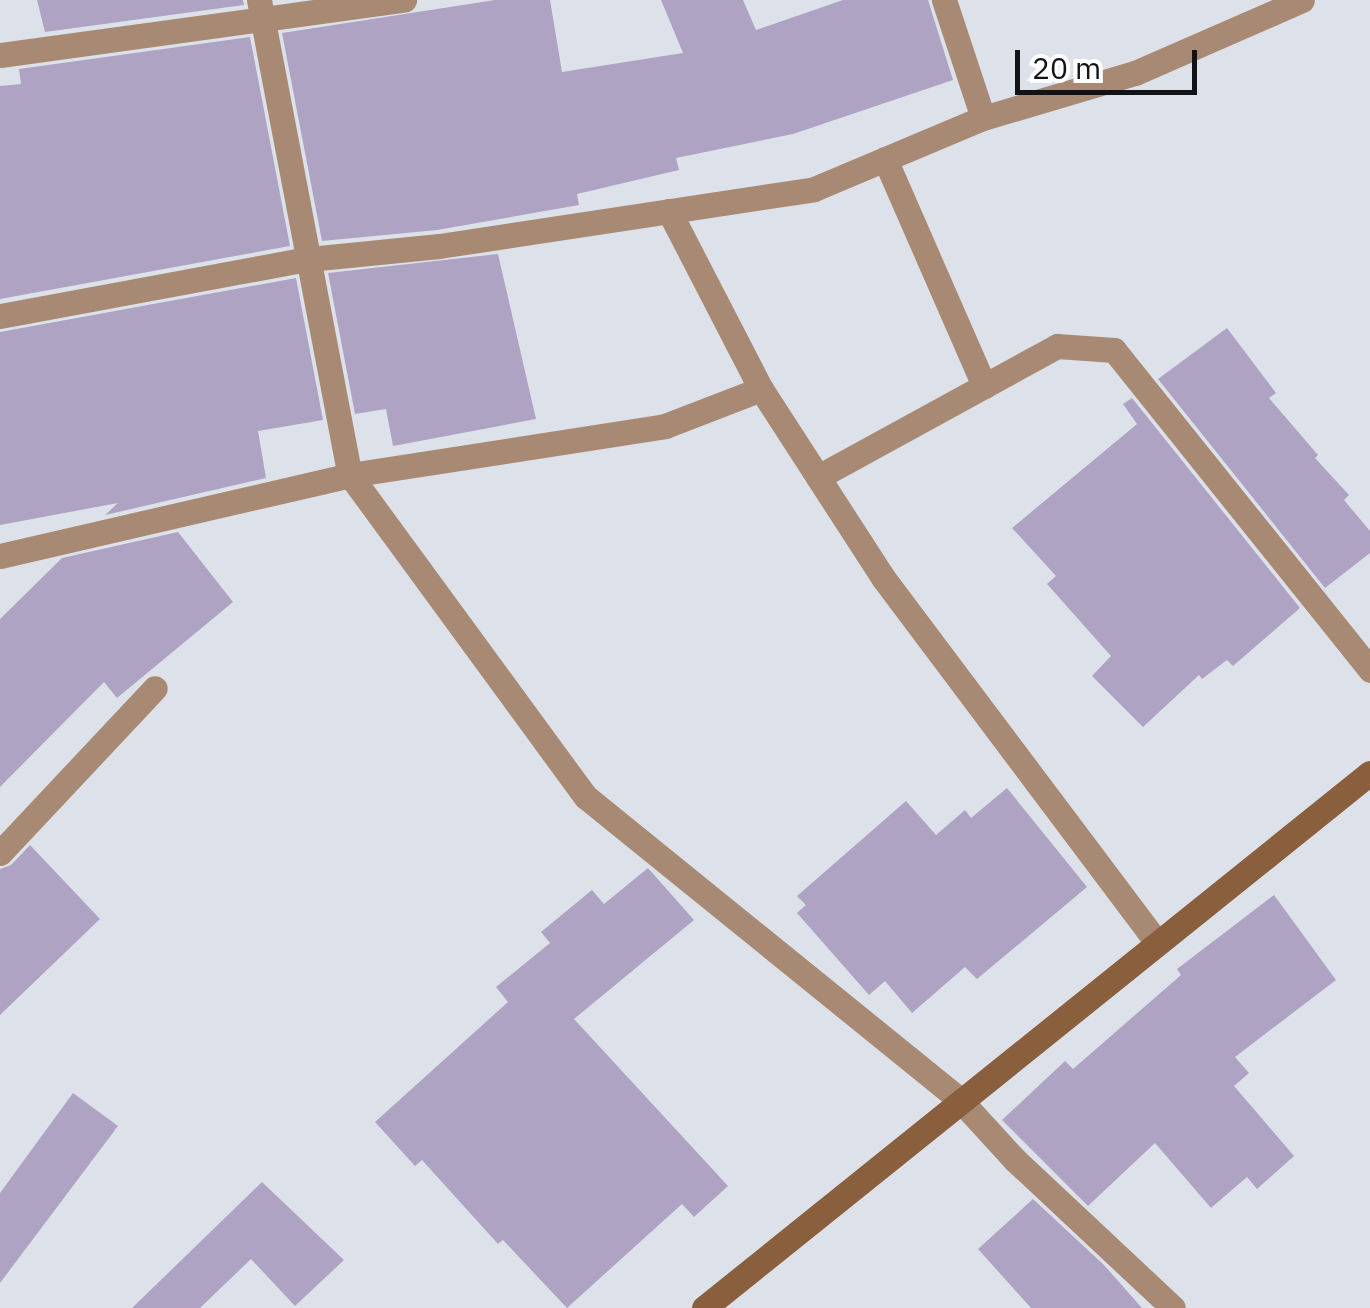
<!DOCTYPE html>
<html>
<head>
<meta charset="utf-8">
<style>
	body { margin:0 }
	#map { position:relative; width:1370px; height:1308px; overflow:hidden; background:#dde2ea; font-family:"IBM Plex Sans",sans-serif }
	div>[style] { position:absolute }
	.building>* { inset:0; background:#afa3c3 }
	.minor>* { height:25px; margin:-12.5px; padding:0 12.5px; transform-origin:12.5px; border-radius:12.5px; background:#a88a74 }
	.secondary>* { height:25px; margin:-12.5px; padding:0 12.5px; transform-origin:12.5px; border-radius:12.5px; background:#8a5f3e }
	span { translate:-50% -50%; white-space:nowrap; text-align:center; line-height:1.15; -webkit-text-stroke:10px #fff; paint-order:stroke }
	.scale { position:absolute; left:1015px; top:50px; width:182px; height:45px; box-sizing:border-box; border:5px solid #121316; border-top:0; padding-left:12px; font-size:30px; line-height:35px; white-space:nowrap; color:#121316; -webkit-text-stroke:8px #fff; paint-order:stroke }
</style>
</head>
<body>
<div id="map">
	<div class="building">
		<i style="clip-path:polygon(37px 0,243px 0,244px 5px,45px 32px)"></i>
		<i style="clip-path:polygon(495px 0,550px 0,562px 72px,683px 53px,661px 0,743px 0,756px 30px,843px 0,928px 0,953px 80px,793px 134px,676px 158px,679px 170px,577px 194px,579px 205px,437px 230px,322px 241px,282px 33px)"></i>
		<i style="clip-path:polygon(250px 37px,290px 246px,0 299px,0 86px,21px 84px,19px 69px)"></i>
		<i style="clip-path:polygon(498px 254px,536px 419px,393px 446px,386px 409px,355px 414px,328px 273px)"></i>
		<i style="clip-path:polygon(296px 278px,323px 420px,258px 431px,266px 478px,105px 515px,118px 503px,0 525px,0 332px)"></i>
		<i style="clip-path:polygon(1227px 328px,1276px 393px,1269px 398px,1318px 455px,1315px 458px,1349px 495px,1344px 500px,1370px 531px,1370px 553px,1325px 588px,1158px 379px)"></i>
		<i style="clip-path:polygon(1132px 398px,1300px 608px,1233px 666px,1227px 660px,1202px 679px,1199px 675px,1143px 727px,1092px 676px,1111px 656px,1047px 584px,1056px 576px,1012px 528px,1137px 424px,1123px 404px)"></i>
		<i style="clip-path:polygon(178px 532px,233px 602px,117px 698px,104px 682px,0 787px,0 619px,62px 558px)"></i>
		<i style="clip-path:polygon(1007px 788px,1087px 887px,977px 979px,965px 967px,912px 1013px,885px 981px,869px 995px,797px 913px,806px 905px,797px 896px,906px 801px,936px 835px,965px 810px,971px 818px)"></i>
		<i style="clip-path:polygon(30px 845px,100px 919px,0 1015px,0 869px,11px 865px)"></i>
		<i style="clip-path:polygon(648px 868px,694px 920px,574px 1019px,728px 1186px,694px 1217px,682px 1204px,567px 1308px,503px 1240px,498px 1244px,422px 1160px,415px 1166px,375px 1122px,508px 1002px,496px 987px,550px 943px,541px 932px,592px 890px,604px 904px)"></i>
		<i style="clip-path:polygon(1274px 895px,1336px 980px,1235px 1057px,1249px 1073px,1234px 1086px,1294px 1156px,1257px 1189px,1247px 1177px,1211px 1208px,1155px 1143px,1088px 1206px,1002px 1120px,1065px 1061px,1073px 1069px,1181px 975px,1177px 969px)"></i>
		<i style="clip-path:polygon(73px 1093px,118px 1126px,0 1283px,0 1193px)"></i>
		<i style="clip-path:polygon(262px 1182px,344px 1260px,295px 1306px,251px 1259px,200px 1308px,132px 1308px)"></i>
		<i style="clip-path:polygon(1033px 1199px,1104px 1265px,1142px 1308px,1031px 1308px,978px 1249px)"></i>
	</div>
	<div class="minor">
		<i style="left:259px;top:0;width:484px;rotate:79.2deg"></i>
		<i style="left:350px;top:475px;width:399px;rotate:53.8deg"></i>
		<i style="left:586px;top:797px;width:483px;rotate:39deg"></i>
		<i style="left:961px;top:1101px;width:80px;rotate:47.5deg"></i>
		<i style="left:1015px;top:1160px;width:216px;rotate:43.1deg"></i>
		<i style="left:944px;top:0;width:124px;rotate:71.7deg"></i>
		<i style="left:0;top:55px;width:408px;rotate:-7.8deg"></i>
		<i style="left:885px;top:159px;width:248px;rotate:66.4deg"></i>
		<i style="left:669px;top:211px;width:200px;rotate:62.7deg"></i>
		<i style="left:761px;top:389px;width:226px;rotate:57.1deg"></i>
		<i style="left:884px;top:579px;width:455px;rotate:53.1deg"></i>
		<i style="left:0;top:316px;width:314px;rotate:-10.5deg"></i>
		<i style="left:309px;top:259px;width:131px;rotate:-5.7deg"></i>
		<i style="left:439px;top:246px;width:379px;rotate:-8.6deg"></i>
		<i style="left:814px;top:189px;width:183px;rotate:-22.8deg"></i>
		<i style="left:983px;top:118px;width:159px;rotate:-16.5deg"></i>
		<i style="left:1135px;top:73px;width:182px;rotate:-23.6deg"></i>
		<i style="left:818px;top:477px;width:273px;rotate:-28.7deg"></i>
		<i style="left:1057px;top:346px;width:57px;rotate:4deg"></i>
		<i style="left:1114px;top:350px;width:410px;rotate:51.3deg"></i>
		<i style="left:0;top:556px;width:359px;rotate:-13deg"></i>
		<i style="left:350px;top:475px;width:319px;rotate:-8.8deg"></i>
		<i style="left:665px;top:426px;width:103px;rotate:-21.1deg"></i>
		<i style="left:0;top:853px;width:226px;rotate:-46.8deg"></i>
	</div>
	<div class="secondary">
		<i style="left:704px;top:1308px;width:854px;rotate:-38.78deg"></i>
	</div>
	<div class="scale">20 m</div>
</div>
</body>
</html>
